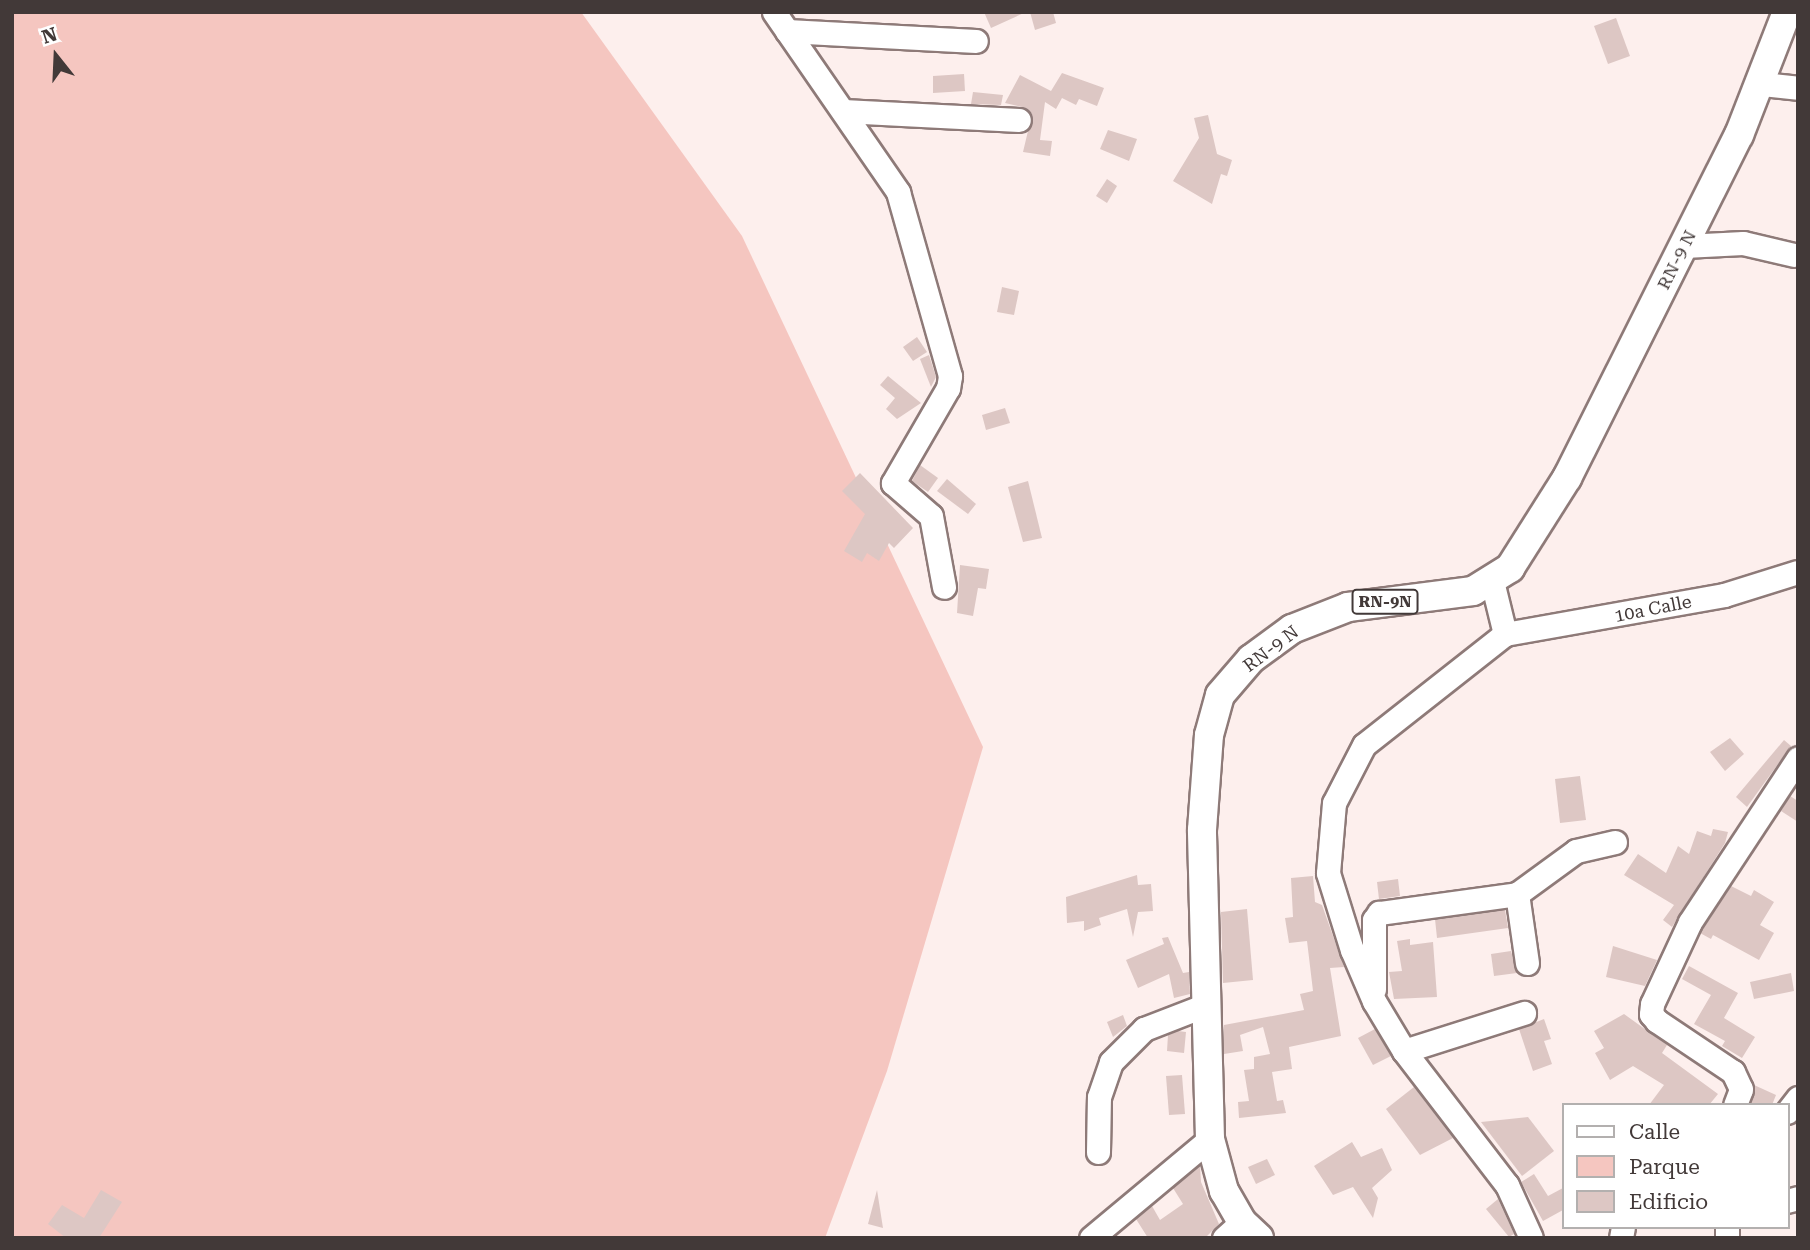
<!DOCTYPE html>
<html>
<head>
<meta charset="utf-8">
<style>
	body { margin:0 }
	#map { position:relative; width:1810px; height:1250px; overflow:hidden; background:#fdefed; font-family:"Roboto Serif",serif }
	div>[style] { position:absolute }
	.green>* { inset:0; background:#f5c6c0 }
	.building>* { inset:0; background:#ddc7c4 }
	.roads { filter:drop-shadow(2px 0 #8e7a78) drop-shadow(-2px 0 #8e7a78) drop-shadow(0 2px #8e7a78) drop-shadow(0 -2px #8e7a78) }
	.minor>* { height:23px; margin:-11.5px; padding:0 11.5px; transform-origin:11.5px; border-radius:11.5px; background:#fff }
	.major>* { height:28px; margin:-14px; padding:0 14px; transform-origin:14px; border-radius:14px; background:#fff }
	span { translate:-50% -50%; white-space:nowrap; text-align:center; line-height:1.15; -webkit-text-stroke:6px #fff; paint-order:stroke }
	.shield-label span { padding:2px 5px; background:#fff; border:2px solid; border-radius:5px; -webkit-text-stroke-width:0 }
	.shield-label { font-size:16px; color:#423938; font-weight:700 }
	.street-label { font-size:18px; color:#423938 }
	.frame { position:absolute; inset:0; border:14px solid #423938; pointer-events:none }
	.legend { position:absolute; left:1562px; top:1103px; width:228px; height:126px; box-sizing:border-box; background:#fff; border:2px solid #b3b0af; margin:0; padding:9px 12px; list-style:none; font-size:21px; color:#423938 }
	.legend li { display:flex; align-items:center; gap:14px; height:35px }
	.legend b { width:35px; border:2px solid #b3b0af }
	.north { position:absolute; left:21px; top:21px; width:70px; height:70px; -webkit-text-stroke:5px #fff; paint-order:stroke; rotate:342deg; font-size:19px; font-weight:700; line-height:28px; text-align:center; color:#423938 }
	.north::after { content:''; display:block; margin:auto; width:24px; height:32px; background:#423938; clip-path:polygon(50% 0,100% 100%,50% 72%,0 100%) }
</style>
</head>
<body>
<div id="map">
	<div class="green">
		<i style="clip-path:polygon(12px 12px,581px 12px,742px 236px,983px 747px,887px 1071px,825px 1238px,12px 1238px)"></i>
	</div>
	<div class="building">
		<i style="clip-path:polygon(984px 12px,1026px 12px,991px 28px)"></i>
		<i style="clip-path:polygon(1030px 12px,1053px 12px,1056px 23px,1035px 30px)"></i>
		<i style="clip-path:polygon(1616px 18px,1630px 56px,1608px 64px,1594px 26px)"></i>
		<i style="clip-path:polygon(1062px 73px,1104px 88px,1097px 106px,1079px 99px,1076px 105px,1062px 98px,1056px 109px,1045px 102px,1040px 140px,1052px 141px,1050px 156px,1023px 152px,1032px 114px,1026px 108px,1005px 103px,1020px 75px,1051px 91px)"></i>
		<i style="clip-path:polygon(964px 74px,965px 91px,933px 93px,933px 76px)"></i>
		<i style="clip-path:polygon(973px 92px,1003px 95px,1001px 105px,971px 104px)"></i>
		<i style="clip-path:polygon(1208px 115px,1217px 154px,1232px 160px,1227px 176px,1221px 174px,1212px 204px,1173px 181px,1199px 138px,1194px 118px)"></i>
		<i style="clip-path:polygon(1108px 130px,1137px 139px,1129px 161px,1100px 149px)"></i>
		<i style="clip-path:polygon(1107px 179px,1117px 186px,1107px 203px,1096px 196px)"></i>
		<i style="clip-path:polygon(1002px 287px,1019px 291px,1014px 315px,997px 312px)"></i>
		<i style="clip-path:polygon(917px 337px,927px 352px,913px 361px,903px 347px)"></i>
		<i style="clip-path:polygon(929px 355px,936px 377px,931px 387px,920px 359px)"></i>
		<i style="clip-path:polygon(888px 376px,921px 403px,897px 419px,886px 409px,895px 398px,880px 385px)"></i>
		<i style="clip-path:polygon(1005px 408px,1010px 423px,986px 430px,982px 415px)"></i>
		<i style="clip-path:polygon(920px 465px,938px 478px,928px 492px,912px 481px)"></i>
		<i style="clip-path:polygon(860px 473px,913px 528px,894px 548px,889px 543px,879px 561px,867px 553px,862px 562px,844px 551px,865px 514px,842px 491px)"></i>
		<i style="clip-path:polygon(947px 479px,976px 504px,968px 514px,937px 491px)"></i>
		<i style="clip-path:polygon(1028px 481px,1042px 538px,1023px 542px,1008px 487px)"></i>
		<i style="clip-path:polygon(960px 565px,989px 569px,986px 589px,978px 588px,973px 616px,957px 613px)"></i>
		<i style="clip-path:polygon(1730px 738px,1744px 754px,1725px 771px,1710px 752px)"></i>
		<i style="clip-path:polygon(1784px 740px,1791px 746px,1747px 807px,1736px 797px)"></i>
		<i style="clip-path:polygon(1580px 776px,1586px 820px,1560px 823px,1555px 779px)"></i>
		<i style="clip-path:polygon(1790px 796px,1798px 801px,1798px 822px,1781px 811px)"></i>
		<i style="clip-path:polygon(1713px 829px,1728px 832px,1725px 843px,1672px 927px,1663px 920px,1674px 905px,1624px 875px,1638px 854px,1666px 873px,1678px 846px,1689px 854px,1697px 831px,1711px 836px)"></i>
		<i style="clip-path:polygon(1137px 875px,1138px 885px,1151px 884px,1153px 911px,1138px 912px,1133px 937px,1127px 909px,1099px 918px,1101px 925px,1084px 931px,1084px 921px,1067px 923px,1066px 897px)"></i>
		<i style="clip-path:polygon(1313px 876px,1315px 902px,1322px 905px,1344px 967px,1330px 968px,1341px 1036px,1289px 1047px,1292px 1069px,1272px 1072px,1277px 1101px,1283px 1100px,1286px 1113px,1239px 1118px,1238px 1102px,1249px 1101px,1244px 1070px,1254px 1069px,1254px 1057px,1270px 1054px,1263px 1027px,1240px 1035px,1243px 1051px,1224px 1054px,1224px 1025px,1304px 1010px,1300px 994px,1313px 991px,1307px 941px,1289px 943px,1285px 918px,1293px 917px,1291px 878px)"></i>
		<i style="clip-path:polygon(1398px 879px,1400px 896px,1379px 899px,1377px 882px)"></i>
		<i style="clip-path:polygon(1731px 886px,1751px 896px,1754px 890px,1774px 902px,1760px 925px,1774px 933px,1759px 960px,1713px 935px,1711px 939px,1700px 933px)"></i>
		<i style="clip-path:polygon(1247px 909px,1253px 980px,1223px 983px,1221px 912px)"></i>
		<i style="clip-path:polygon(1505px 910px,1508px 928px,1437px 938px,1435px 919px)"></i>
		<i style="clip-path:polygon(1168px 937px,1183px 973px,1189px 972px,1190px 994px,1174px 998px,1169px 974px,1138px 988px,1126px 960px,1164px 944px,1162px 938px)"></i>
		<i style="clip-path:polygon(1410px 939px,1410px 945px,1433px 942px,1437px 997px,1394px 999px,1389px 972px,1402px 971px,1397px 941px)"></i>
		<i style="clip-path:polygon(1613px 946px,1657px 960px,1645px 986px,1606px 977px)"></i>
		<i style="clip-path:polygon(1511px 951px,1517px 973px,1494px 976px,1491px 954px)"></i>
		<i style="clip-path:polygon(1689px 966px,1738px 993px,1724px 1018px,1755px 1037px,1742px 1058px,1722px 1046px,1725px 1041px,1694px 1024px,1711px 995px,1682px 979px)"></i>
		<i style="clip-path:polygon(1791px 973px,1794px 991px,1754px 999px,1750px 982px)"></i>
		<i style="clip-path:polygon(1624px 1014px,1667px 1045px,1662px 1053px,1718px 1094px,1709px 1105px,1649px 1105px,1664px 1085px,1633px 1066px,1610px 1080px,1595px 1053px,1604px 1048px,1594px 1031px)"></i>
		<i style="clip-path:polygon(1123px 1015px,1127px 1026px,1113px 1037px,1107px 1022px)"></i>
		<i style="clip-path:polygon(1544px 1019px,1551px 1039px,1544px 1041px,1552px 1064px,1533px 1071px,1519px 1029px)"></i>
		<i style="clip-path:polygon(1375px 1029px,1391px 1056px,1373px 1065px,1358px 1038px)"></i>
		<i style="clip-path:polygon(1178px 1031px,1186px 1032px,1184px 1053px,1167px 1051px,1168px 1035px)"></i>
		<i style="clip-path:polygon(1182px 1075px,1185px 1114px,1169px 1115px,1166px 1076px)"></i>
		<i style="clip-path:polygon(1754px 1085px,1776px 1095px,1772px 1105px,1750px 1105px)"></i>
		<i style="clip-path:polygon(1414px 1087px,1453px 1138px,1420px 1155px,1386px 1109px)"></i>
		<i style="clip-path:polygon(1528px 1117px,1554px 1151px,1522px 1176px,1481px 1122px)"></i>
		<i style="clip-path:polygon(1352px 1142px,1361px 1157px,1382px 1148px,1392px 1170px,1372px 1188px,1378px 1198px,1373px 1218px,1353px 1187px,1333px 1195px,1314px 1166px)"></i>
		<i style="clip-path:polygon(1267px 1159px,1275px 1175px,1256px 1184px,1248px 1167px)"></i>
		<i style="clip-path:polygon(1200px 1166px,1201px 1182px,1219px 1224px,1205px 1238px,1148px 1238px,1136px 1219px,1152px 1206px,1160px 1220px,1183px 1204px,1173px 1188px)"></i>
		<i style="clip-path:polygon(1534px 1174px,1548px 1196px,1563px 1188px,1563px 1210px,1543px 1221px,1521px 1182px)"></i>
		<i style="clip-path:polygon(101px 1190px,122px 1202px,99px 1238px,66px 1238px,48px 1224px,62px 1205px,84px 1218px)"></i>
		<i style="clip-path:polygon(877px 1190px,883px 1228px,868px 1224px)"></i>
		<i style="clip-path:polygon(1498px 1199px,1514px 1234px,1509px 1237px,1486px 1209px)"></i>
	</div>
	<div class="roads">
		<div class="minor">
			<i style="left:774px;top:12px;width:219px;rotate:55.4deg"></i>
			<i style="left:898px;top:192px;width:191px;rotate:74.2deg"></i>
			<i style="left:950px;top:376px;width:12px;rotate:99deg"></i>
			<i style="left:948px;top:388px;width:110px;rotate:120.1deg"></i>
			<i style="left:893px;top:483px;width:50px;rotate:41deg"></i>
			<i style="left:931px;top:516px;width:72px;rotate:79.6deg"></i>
			<i style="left:787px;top:31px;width:189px;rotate:3deg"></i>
			<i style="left:1762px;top:84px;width:36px;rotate:6deg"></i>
			<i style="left:843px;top:111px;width:176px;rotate:2.9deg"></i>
			<i style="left:1684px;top:246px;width:59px;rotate:-2.9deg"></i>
			<i style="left:1743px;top:243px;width:52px;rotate:13.2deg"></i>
			<i style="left:1492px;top:581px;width:55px;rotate:76.2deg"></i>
			<i style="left:1505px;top:634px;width:179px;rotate:141.8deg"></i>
			<i style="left:1364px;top:745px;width:65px;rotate:117.3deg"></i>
			<i style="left:1334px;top:803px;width:70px;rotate:94.9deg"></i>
			<i style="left:1328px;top:873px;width:81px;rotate:72.7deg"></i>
			<i style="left:1352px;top:950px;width:56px;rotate:66.7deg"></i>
			<i style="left:1374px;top:1001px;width:58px;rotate:59deg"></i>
			<i style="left:1404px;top:1051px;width:169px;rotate:52.5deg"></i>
			<i style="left:1507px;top:1185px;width:58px;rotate:65.6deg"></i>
			<i style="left:1505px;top:634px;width:222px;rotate:-10.1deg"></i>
			<i style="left:1724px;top:595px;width:77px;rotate:-17.3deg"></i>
			<i style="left:1527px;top:963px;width:70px;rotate:-98.2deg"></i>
			<i style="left:1517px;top:894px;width:73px;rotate:-36.1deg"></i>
			<i style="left:1576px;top:851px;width:40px;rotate:-13deg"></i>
			<i style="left:1374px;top:989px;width:69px;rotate:-90deg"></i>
			<i style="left:1374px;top:920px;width:9px;rotate:-54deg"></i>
			<i style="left:1379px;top:913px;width:139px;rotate:-7.8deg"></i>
			<i style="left:1404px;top:1051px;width:126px;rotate:-17.6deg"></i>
			<i style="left:1735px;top:1105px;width:17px;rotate:-69deg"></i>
			<i style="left:1741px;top:1089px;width:19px;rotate:-115deg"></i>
			<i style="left:1733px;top:1072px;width:92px;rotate:-146.1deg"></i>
			<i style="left:1657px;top:1021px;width:9px;rotate:-131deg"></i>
			<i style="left:1651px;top:1014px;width:10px;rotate:-84deg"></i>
			<i style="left:1652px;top:1004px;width:90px;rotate:-65.1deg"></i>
			<i style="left:1690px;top:922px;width:196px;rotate:-56.6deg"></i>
			<i style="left:1787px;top:1112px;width:18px;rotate:-52deg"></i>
			<i style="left:1098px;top:1152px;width:55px;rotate:-89deg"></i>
			<i style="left:1099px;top:1097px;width:37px;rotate:-71deg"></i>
			<i style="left:1111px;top:1062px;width:47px;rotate:-45deg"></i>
			<i style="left:1144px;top:1029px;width:66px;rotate:-21.2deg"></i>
			<i style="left:1787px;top:1201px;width:11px;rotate:-15deg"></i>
			<i style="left:1727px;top:1227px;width:11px;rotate:90deg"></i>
			<i style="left:1091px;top:1238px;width:155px;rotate:-39.8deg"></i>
			<i style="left:1224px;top:1238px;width:24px;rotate:-42deg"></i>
			<i style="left:1621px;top:1238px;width:11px;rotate:-80deg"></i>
		</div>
		<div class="major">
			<i style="left:1259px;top:1238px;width:23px;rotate:-137deg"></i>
			<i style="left:1242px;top:1222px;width:36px;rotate:-120deg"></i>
			<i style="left:1224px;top:1191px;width:54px;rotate:-105.1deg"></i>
			<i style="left:1210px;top:1139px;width:309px;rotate:-91.5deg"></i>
			<i style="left:1202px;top:830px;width:95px;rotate:-85.8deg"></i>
			<i style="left:1209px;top:735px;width:41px;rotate:-74.6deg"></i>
			<i style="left:1220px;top:695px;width:48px;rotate:-49.3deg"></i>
			<i style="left:1251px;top:659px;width:51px;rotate:-36.2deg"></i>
			<i style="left:1292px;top:629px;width:60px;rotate:-21.4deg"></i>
			<i style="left:1348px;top:607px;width:126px;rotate:-7.3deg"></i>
			<i style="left:1473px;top:591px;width:44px;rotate:-31.9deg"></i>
			<i style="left:1510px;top:568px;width:107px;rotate:-57.7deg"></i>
			<i style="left:1567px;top:478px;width:384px;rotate:-63.4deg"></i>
			<i style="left:1739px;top:135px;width:132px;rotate:-68.7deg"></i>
		</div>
	</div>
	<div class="shield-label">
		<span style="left:1385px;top:602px">RN-9N</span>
	</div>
	<div class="street-label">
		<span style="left:1677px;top:260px;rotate:-63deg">RN-9 N</span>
		<span style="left:1653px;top:609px;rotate:-11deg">10a Calle</span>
		<span style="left:1271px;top:649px;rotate:-37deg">RN-9 N</span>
	</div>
	<div class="frame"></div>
	<ul class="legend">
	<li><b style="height:9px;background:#fff"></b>Calle</li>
	<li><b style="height:19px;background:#f5c6c0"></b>Parque</li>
	<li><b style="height:19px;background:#ddc7c4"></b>Edificio</li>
	</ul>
	<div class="north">N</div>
</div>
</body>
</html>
